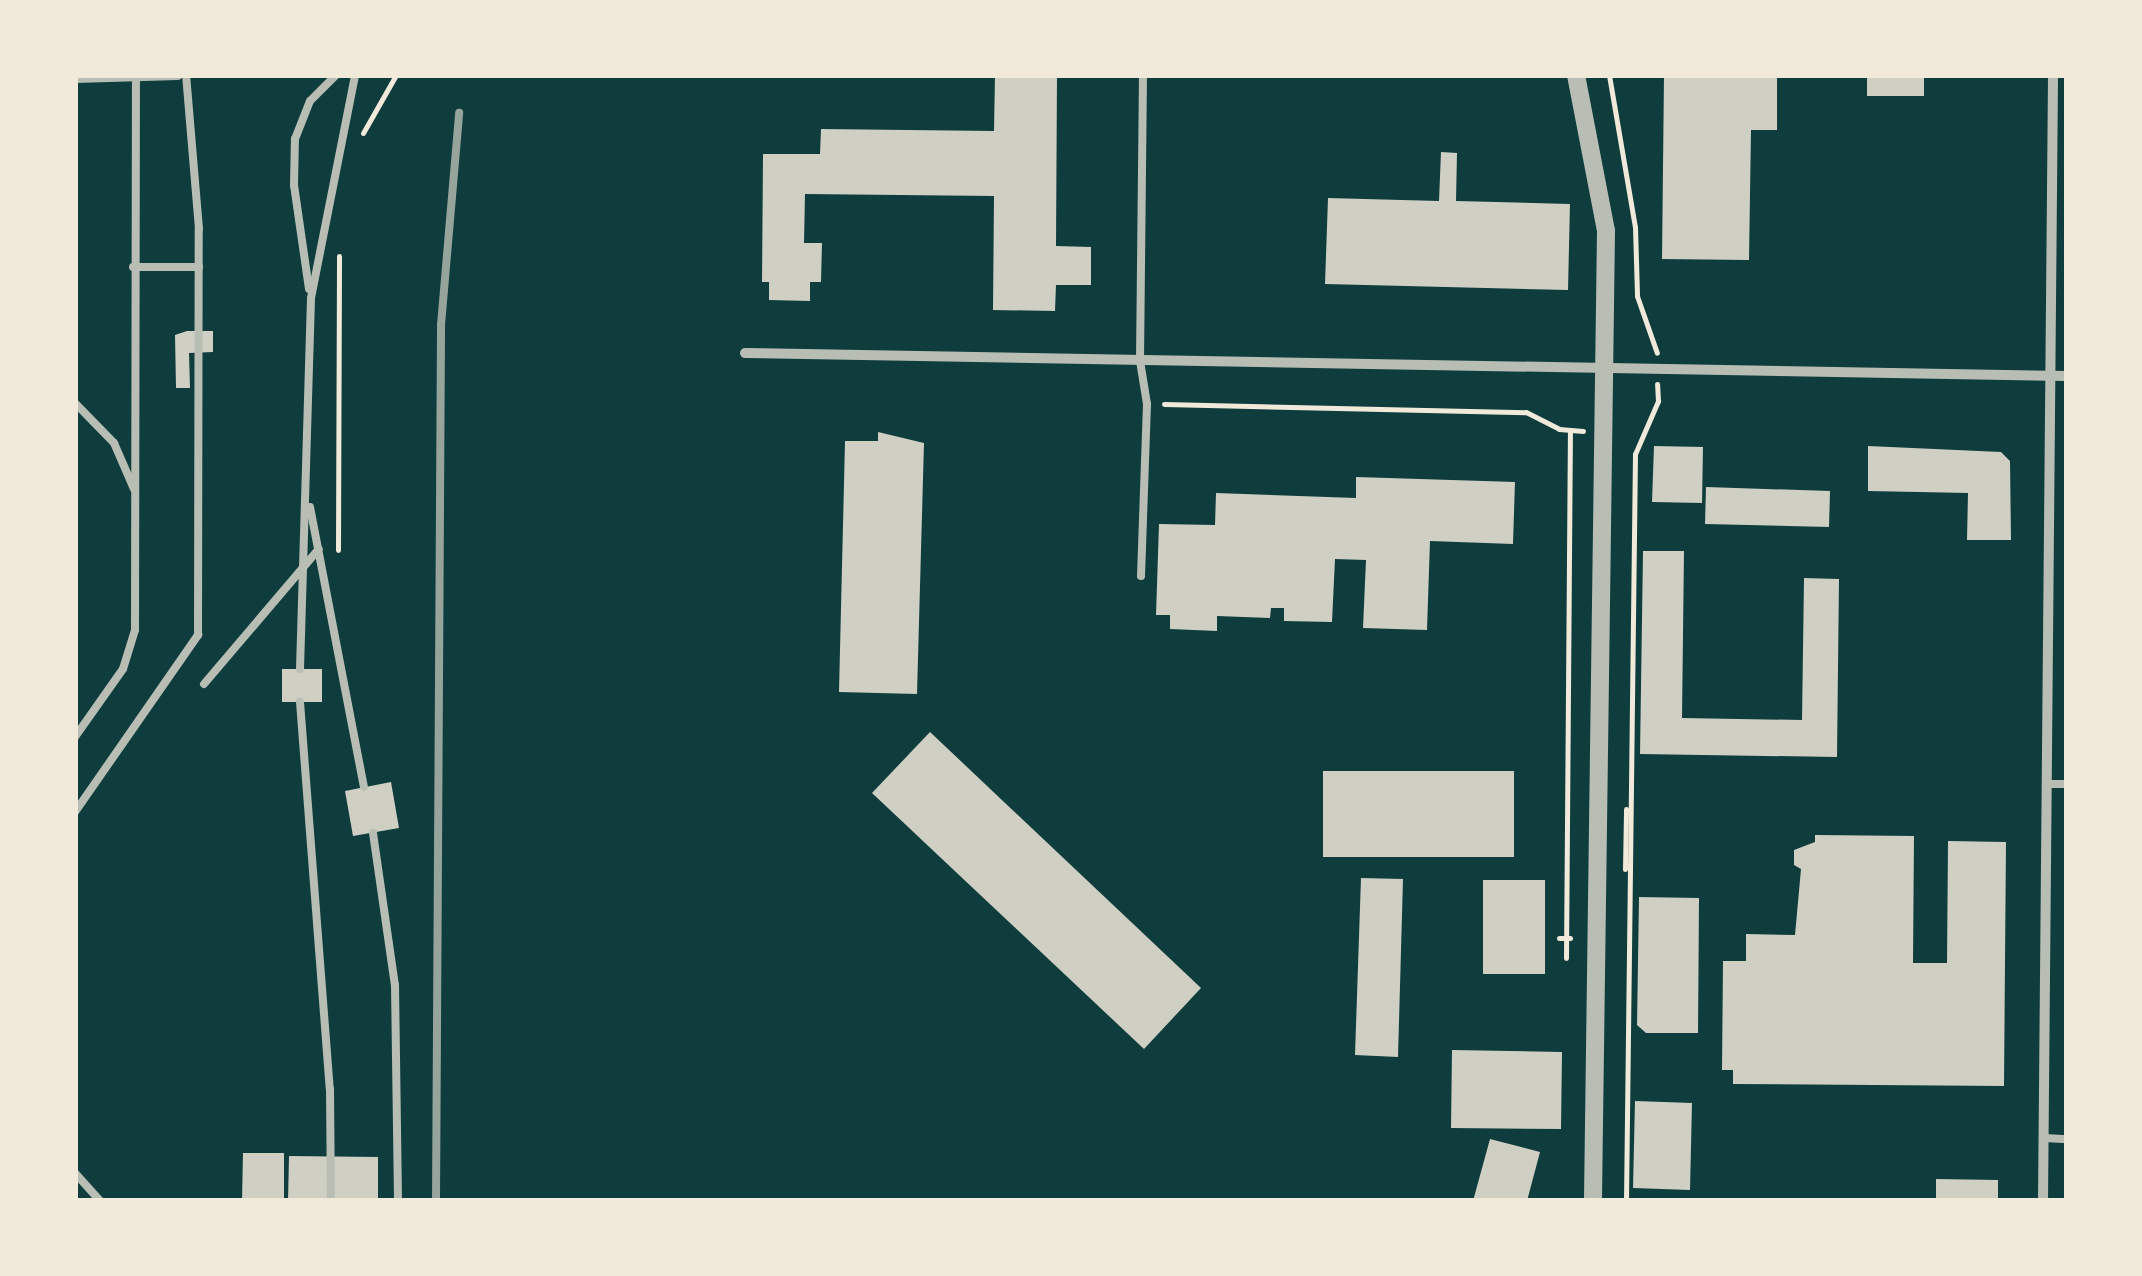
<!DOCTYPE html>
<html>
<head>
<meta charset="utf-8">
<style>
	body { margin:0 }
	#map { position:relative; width:2142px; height:1276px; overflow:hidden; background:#0f3d3e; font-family:Commissioner,sans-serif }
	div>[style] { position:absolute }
	.building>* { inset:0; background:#cfcfc3 }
	.path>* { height:5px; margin:-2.5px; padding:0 2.5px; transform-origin:2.5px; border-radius:2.5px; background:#f1e9da }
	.service>* { height:8px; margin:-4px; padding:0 4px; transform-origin:4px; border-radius:4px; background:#b8beb3 }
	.minor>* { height:10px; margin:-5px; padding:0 5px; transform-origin:5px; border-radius:5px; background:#b8beb3 }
	.tertiary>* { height:18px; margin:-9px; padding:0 9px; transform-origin:9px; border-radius:9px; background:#b8beb3 }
	.rail>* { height:8px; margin:-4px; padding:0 4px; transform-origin:4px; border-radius:4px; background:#97a49c }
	span { translate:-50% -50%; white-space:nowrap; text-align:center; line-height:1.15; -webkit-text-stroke:10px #f1e9da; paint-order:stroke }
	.frame { position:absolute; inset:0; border:78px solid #f1e9da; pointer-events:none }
</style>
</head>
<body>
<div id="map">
	<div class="building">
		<i style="clip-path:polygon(995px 75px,1057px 75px,1056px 246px,1091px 247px,1091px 285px,1056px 285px,1055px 311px,993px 310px,994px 196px,805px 194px,804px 243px,822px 243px,821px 282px,810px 282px,810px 301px,769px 300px,769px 282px,762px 282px,763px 154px,820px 154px,821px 129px,994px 131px)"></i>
		<i style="clip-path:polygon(1664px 75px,1777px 75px,1777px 130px,1751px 130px,1749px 260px,1662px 259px)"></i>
		<i style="clip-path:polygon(1867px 75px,1924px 75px,1924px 96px,1867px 96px)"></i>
		<i style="clip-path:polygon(1441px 152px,1457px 153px,1456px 201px,1570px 204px,1568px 290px,1325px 284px,1328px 198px,1439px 201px)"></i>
		<i style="clip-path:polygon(187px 331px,213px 331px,213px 352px,189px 353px,190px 388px,176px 388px,175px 335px)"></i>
		<i style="clip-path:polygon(878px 432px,924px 443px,917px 694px,839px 692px,845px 441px,878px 441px)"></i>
		<i style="clip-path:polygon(1654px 446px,1703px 447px,1702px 503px,1652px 502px)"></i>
		<i style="clip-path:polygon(1868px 446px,2001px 452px,2010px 461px,2011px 540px,1967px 540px,1968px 493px,1868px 491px)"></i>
		<i style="clip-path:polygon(1356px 477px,1515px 482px,1513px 544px,1430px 541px,1427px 630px,1363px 628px,1366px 560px,1335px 559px,1332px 622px,1284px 621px,1284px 608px,1271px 608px,1270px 618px,1217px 616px,1217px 631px,1170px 629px,1170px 615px,1156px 615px,1159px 524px,1215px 525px,1216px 493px,1356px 498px)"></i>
		<i style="clip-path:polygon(1706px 487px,1830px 491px,1829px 527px,1705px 524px)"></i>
		<i style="clip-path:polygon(1643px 551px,1684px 551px,1682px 718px,1802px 720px,1804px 578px,1839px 579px,1837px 757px,1640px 754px)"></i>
		<i style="clip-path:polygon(282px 669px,322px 669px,322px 702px,282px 702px)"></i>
		<i style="clip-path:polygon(930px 732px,1201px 988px,1144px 1049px,872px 793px)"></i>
		<i style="clip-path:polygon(1323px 771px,1514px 771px,1514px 857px,1323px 857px)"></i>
		<i style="clip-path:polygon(391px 782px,399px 828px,353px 836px,345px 791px)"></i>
		<i style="clip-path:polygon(1815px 835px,1914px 836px,1913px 963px,1947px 963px,1948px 841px,2006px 842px,2004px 1086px,1733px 1084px,1733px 1070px,1722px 1070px,1723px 961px,1746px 961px,1746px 934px,1795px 935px,1801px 869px,1794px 865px,1794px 850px,1815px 842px)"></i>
		<i style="clip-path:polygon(1361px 878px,1403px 879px,1398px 1057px,1355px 1055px)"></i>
		<i style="clip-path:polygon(1483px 880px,1545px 880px,1545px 974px,1483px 974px)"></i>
		<i style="clip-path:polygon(1639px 897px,1699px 898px,1698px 1033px,1646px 1033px,1637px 1025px)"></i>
		<i style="clip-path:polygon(1452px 1050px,1562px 1052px,1561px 1129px,1451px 1128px)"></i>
		<i style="clip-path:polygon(1635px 1101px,1692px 1103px,1690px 1190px,1633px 1188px)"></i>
		<i style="clip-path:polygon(1490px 1139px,1540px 1152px,1527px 1201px,1473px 1201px)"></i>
		<i style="clip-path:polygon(243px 1153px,284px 1153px,284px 1201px,242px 1201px)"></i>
		<i style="clip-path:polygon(289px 1156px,378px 1157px,378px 1201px,288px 1201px)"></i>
		<i style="clip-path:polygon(1936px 1179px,1998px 1180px,1998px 1201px,1936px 1201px)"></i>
	</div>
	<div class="path">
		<i style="left:1609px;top:75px;width:154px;rotate:80.3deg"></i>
		<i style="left:1635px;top:227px;width:69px;rotate:88.3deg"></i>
		<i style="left:1637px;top:296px;width:60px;rotate:70.7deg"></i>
		<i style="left:363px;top:133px;width:67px;rotate:-60.4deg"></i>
		<i style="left:1164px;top:404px;width:362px;rotate:1.3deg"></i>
		<i style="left:1526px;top:412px;width:37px;rotate:27deg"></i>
		<i style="left:1559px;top:429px;width:24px;rotate:5deg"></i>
		<i style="left:338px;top:550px;width:294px;rotate:-89.8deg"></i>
		<i style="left:1625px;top:869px;width:60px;rotate:-89deg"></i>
		<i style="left:1559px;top:938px;width:11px"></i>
		<i style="left:1566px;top:958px;width:528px;rotate:-89.57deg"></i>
		<i style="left:1626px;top:1201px;width:747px;rotate:-89.31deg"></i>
		<i style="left:1635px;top:454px;width:58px;rotate:-66.5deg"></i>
		<i style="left:1658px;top:401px;width:17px;rotate:-93deg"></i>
	</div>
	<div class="service">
		<i style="left:133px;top:267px;width:66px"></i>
		<i style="left:309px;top:289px;width:105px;rotate:-98.2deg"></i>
		<i style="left:294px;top:185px;width:46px;rotate:-88.8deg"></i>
		<i style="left:295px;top:139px;width:41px;rotate:-68.5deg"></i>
		<i style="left:310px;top:101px;width:37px;rotate:-45deg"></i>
		<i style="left:75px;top:403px;width:56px;rotate:45.7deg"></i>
		<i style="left:114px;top:443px;width:50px;rotate:66.5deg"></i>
		<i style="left:310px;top:507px;width:285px;rotate:79.1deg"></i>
		<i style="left:1141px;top:576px;width:172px;rotate:-88deg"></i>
		<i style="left:1147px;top:404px;width:44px;rotate:-99.2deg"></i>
		<i style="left:1140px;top:361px;width:286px;rotate:-89.4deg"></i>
		<i style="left:300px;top:669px;width:371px;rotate:-88.3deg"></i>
		<i style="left:311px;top:298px;width:227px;rotate:-78.8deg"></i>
		<i style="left:204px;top:684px;width:177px;rotate:-49.6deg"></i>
		<i style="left:300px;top:702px;width:388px;rotate:85.6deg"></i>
		<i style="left:330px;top:1089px;width:112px;rotate:89.5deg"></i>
		<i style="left:75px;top:737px;width:83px;rotate:-54.8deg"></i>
		<i style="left:123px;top:669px;width:41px;rotate:-72.9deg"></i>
		<i style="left:135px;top:630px;width:555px;rotate:-89.9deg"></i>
		<i style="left:2049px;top:784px;width:18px"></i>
		<i style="left:75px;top:812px;width:216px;rotate:-55.2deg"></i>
		<i style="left:198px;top:635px;width:406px;rotate:-89.9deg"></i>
		<i style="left:199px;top:229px;width:155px;rotate:-94.8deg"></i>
		<i style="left:373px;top:833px;width:154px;rotate:81.8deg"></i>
		<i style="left:395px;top:985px;width:216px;rotate:89.2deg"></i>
		<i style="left:2045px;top:1138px;width:22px;rotate:3deg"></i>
		<i style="left:75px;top:1173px;width:38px;rotate:48deg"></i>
	</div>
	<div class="minor">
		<i style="left:75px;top:78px;width:103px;rotate:-1.7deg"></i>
		<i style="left:745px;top:353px;width:1322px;rotate:1deg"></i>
		<i style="left:2043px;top:1201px;width:1126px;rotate:-89.49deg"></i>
	</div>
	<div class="tertiary">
		<i style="left:1576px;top:75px;width:159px;rotate:79.1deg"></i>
		<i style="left:1606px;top:231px;width:970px;rotate:90.77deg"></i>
	</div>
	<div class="rail">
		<i style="left:436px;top:1201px;width:876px;rotate:-89.67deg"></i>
		<i style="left:441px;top:325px;width:213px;rotate:-85.1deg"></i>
	</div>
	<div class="frame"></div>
</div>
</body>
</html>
